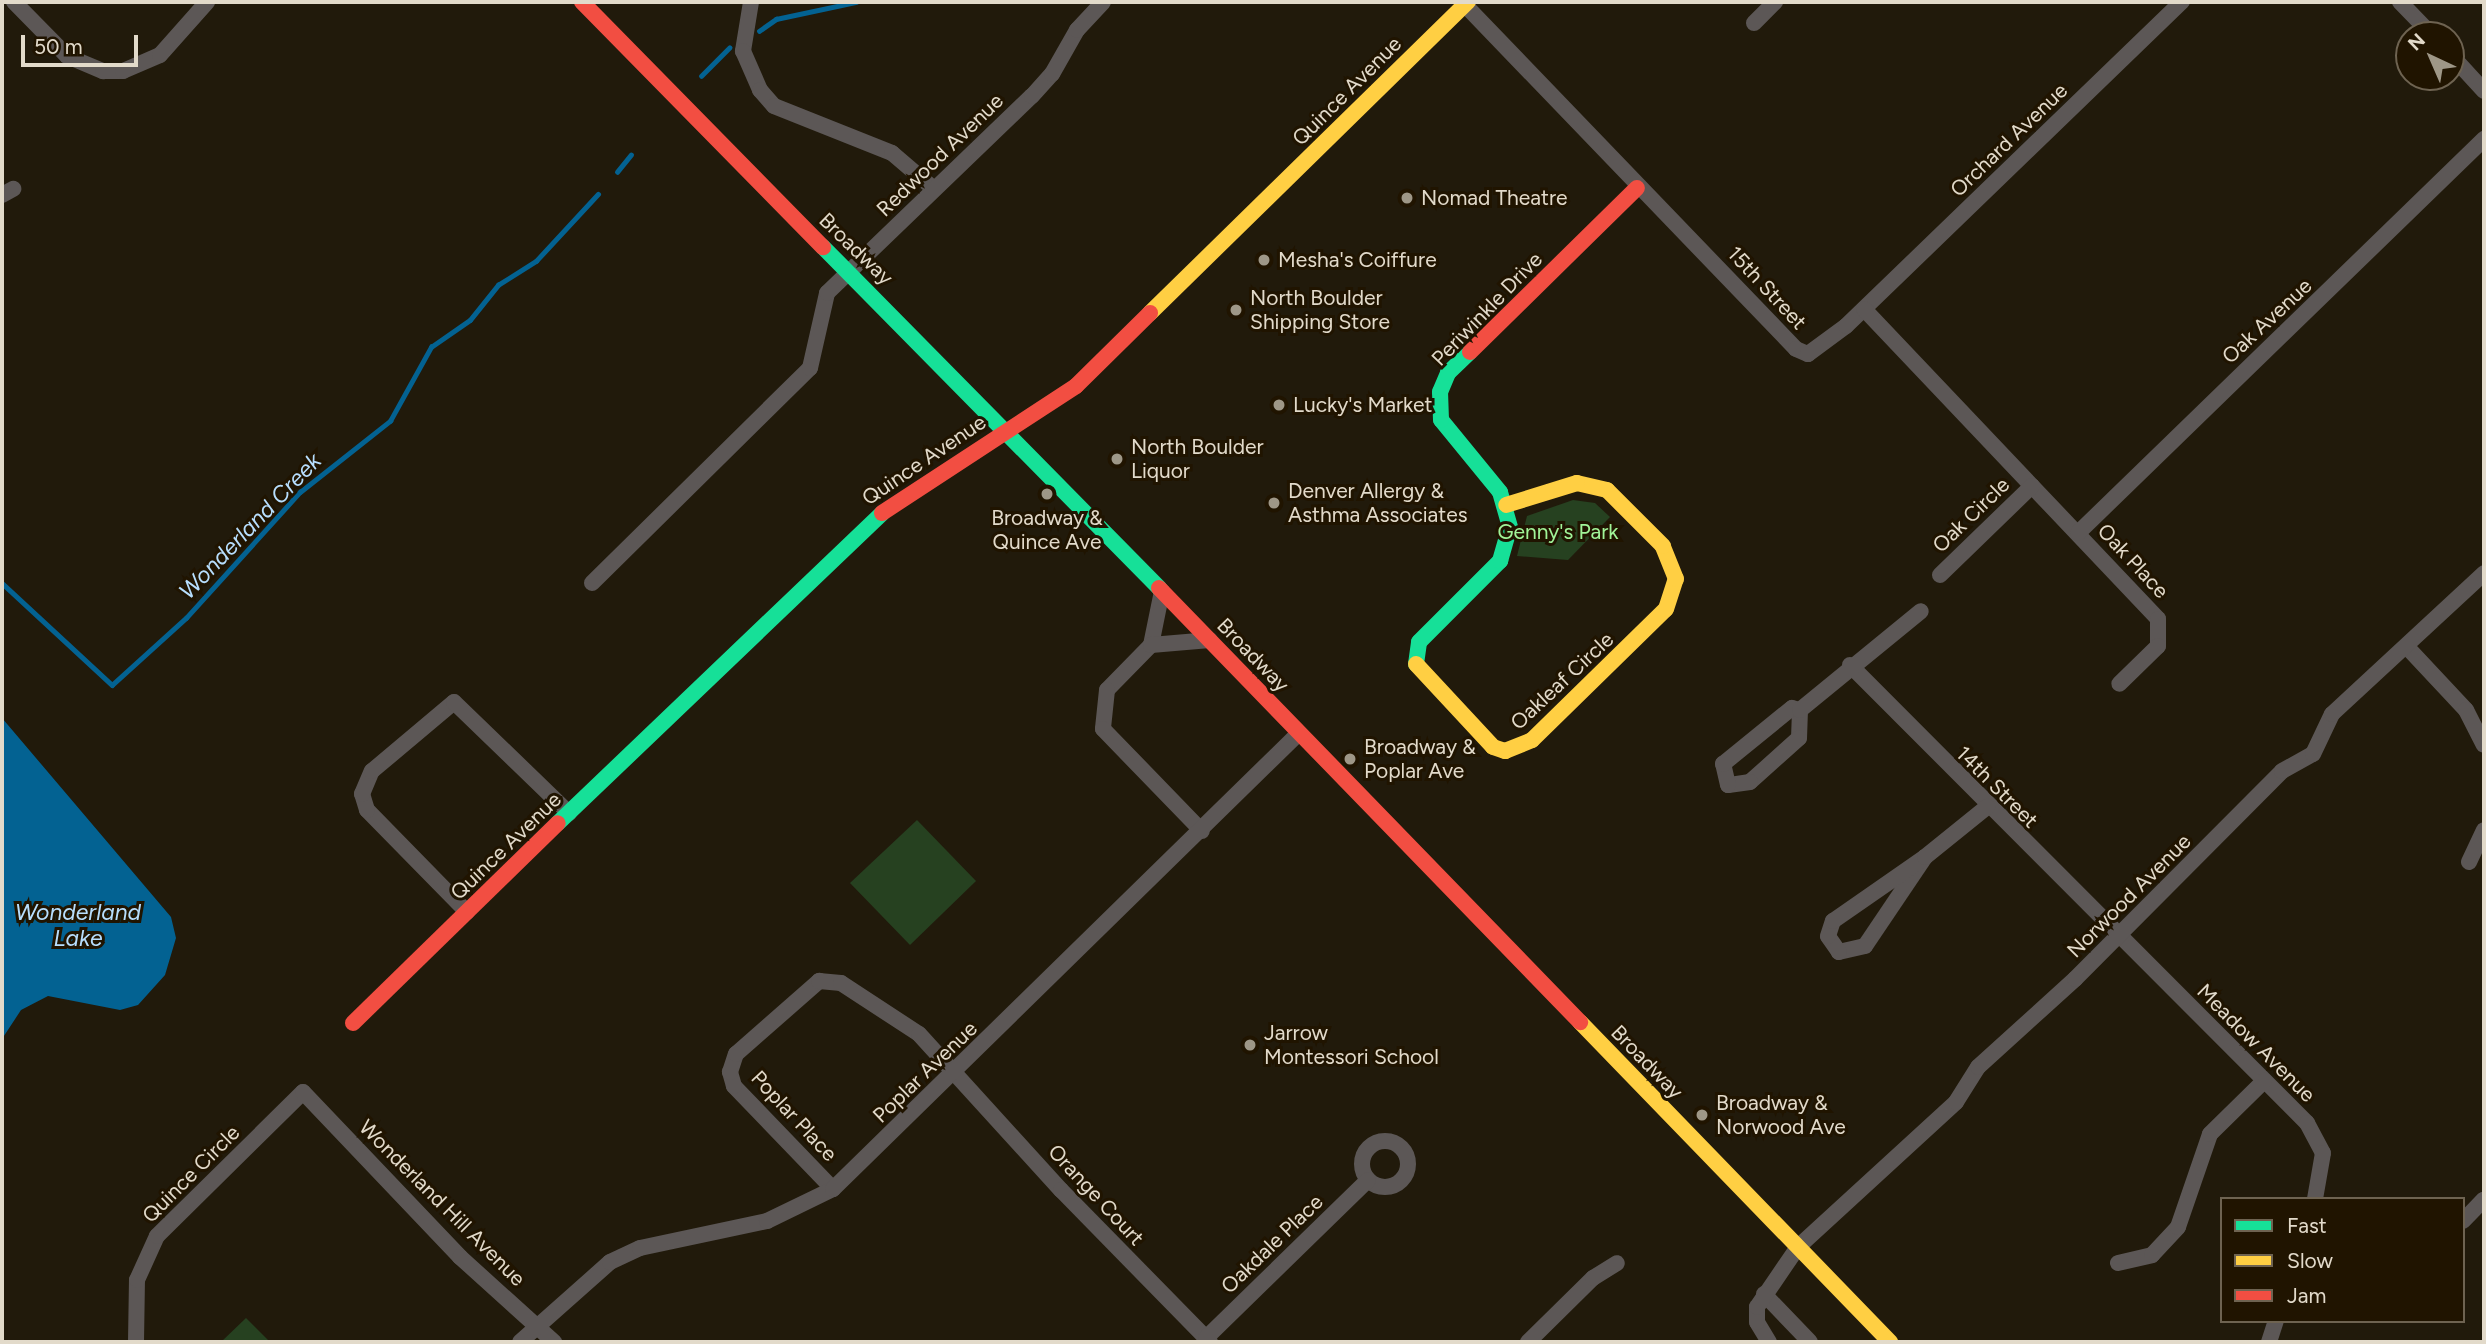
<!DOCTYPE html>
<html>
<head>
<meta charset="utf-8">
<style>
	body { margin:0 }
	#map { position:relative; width:2486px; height:1344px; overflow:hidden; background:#211a0b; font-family:Figtree,sans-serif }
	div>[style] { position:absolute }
	.green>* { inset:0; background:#264120 }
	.water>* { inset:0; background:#036292 }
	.stream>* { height:4.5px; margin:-2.25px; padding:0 2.25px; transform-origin:2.25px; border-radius:2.25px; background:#036292 }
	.street>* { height:16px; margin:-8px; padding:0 8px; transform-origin:8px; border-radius:8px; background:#5c5756 }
	.street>.ring { margin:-8px; padding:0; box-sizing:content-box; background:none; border:16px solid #5c5756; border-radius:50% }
	.fast>* { height:16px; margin:-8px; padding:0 8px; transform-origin:8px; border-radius:8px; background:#16e098 }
	.slow>* { height:16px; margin:-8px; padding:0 8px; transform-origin:8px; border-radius:8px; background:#ffcf43 }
	.jam>* { height:16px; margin:-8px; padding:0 8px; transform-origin:8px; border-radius:8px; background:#f24e42 }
	.dots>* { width:19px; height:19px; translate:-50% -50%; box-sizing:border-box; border:4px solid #201400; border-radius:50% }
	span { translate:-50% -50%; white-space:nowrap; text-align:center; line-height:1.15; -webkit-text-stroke:6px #201400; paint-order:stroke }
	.street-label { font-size:21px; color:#e2daca }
	.poi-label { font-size:21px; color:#e2daca }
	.left { translate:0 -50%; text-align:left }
	.park-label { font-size:21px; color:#a1f498 }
	.water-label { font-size:23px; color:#b7defd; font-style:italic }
	.frame { position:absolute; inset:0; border:4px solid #e2daca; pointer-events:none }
	.legend { position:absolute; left:2220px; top:1197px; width:245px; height:126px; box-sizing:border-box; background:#201400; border:2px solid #6e6351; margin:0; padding:9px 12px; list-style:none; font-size:21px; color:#e2daca }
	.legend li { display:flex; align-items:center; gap:14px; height:35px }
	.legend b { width:35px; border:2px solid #6e6351 }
	.north { position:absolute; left:2395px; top:21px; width:70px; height:70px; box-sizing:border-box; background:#201400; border:2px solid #6e6351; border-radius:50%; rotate:316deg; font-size:19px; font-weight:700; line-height:28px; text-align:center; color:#e2daca }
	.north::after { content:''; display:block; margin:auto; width:24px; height:32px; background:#9e9787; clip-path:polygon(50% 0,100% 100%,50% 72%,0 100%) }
	.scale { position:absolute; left:21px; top:35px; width:117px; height:32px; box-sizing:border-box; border:4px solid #e2daca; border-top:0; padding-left:9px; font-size:21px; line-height:24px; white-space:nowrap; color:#e2daca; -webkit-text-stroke:5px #201400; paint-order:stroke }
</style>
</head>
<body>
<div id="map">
	<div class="green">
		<i style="clip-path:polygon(1573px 500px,1595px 503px,1610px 517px,1568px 560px,1517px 556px,1527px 516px)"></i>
		<i style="clip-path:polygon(917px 820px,976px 881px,910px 945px,850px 883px)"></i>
		<i style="clip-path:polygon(246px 1318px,270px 1342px,221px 1342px)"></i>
	</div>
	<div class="water">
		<i style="clip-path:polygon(2px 718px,171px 917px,176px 938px,165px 975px,138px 1005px,120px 1010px,48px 996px,21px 1010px,2px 1039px)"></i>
	</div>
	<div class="stream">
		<i style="left:759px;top:31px;width:21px;rotate:-35deg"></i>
		<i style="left:776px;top:19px;width:82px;rotate:-12deg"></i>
		<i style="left:701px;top:76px;width:40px;rotate:-45deg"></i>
		<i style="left:617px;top:172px;width:22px;rotate:-51deg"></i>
		<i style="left:2px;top:583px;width:150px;rotate:42.8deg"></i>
		<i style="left:112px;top:685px;width:100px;rotate:-42.2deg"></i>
		<i style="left:186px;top:618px;width:170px;rotate:-47.9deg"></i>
		<i style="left:300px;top:492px;width:115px;rotate:-38.3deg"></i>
		<i style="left:390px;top:421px;width:85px;rotate:-61deg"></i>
		<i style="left:431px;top:347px;width:47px;rotate:-34.7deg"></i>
		<i style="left:470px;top:320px;width:45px;rotate:-51.3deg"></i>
		<i style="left:498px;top:285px;width:45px;rotate:-32.3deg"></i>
		<i style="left:536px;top:261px;width:91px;rotate:-47.2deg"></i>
	</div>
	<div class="street">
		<i style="left:14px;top:2px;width:76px;rotate:45.5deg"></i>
		<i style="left:67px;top:56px;width:39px;rotate:23deg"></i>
		<i style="left:103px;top:71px;width:20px"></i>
		<i style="left:123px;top:71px;width:40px;rotate:-23.4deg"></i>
		<i style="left:160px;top:55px;width:71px;rotate:-48.4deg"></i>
		<i style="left:751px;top:2px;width:50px;rotate:99.3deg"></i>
		<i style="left:743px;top:51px;width:43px;rotate:66.4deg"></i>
		<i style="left:760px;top:90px;width:21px;rotate:49deg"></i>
		<i style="left:774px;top:106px;width:127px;rotate:21.7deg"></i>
		<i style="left:892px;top:153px;width:55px;rotate:40.6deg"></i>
		<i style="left:2400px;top:2px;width:46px;rotate:45.9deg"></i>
		<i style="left:1465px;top:5px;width:477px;rotate:46.1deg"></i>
		<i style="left:1796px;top:349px;width:13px;rotate:23deg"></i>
		<i style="left:1808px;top:354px;width:47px;rotate:-36.4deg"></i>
		<i style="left:1846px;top:326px;width:467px;rotate:-44deg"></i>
		<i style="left:1754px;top:23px;width:30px;rotate:-45deg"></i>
		<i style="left:2451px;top:55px;width:49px;rotate:47.5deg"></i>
		<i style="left:2px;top:195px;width:13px;rotate:-29deg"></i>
		<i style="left:1864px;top:309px;width:427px;rotate:46.5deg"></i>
		<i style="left:2158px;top:619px;width:27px;rotate:90deg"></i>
		<i style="left:2158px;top:646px;width:54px;rotate:135.7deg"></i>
		<i style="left:2078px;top:533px;width:566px;rotate:-44.14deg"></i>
		<i style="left:1940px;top:575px;width:128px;rotate:-44.1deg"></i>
		<i style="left:592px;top:583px;width:306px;rotate:-44.6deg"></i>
		<i style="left:810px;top:368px;width:77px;rotate:-77.2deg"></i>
		<i style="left:827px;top:293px;width:284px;rotate:-43.9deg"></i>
		<i style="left:1032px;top:96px;width:30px;rotate:-48deg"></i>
		<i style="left:1052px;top:74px;width:51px;rotate:-60.4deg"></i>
		<i style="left:1077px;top:30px;width:38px;rotate:-47deg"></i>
		<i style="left:1162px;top:591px;width:55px;rotate:101.5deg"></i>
		<i style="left:1151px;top:645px;width:63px;rotate:134.4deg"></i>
		<i style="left:1107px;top:690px;width:39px;rotate:96deg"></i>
		<i style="left:1103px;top:729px;width:142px;rotate:45.9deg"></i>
		<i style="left:1151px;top:645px;width:59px;rotate:-4.8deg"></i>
		<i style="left:2407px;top:647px;width:86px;rotate:46.9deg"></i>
		<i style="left:2466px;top:710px;width:39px;rotate:63deg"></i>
		<i style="left:1850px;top:665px;width:647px;rotate:45.06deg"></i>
		<i style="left:2307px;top:1123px;width:34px;rotate:62deg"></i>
		<i style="left:2323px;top:1153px;width:47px;rotate:99.9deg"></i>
		<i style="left:1792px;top:708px;width:8px;rotate:14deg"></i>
		<i style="left:1800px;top:710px;width:28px;rotate:92deg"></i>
		<i style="left:1799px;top:738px;width:66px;rotate:138.1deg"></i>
		<i style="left:1750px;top:782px;width:22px;rotate:172deg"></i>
		<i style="left:1728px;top:785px;width:22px;rotate:-103deg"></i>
		<i style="left:1723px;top:764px;width:89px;rotate:-39.1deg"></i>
		<i style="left:1800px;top:710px;width:156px;rotate:-39.3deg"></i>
		<i style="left:1925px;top:857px;width:107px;rotate:124deg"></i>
		<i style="left:1865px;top:946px;width:27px;rotate:167deg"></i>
		<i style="left:1839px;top:952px;width:19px;rotate:-125deg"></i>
		<i style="left:1828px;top:936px;width:16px;rotate:-72deg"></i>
		<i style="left:1833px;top:921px;width:112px;rotate:-34.8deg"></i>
		<i style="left:1925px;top:857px;width:80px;rotate:-38.9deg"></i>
		<i style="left:2469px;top:862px;width:35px;rotate:-65deg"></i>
		<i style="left:467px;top:912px;width:143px;rotate:-134.4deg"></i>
		<i style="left:367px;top:810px;width:17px;rotate:-107deg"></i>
		<i style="left:362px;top:794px;width:25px;rotate:-67deg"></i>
		<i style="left:372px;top:771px;width:107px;rotate:-40.1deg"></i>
		<i style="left:454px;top:702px;width:160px;rotate:44deg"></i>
		<i class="ring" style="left:1362px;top:1141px;width:30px;height:30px"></i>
		<i style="left:833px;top:1189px;width:143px;rotate:-133.9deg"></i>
		<i style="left:734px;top:1086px;width:15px;rotate:-106deg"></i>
		<i style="left:730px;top:1072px;width:19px;rotate:-72deg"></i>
		<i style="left:736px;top:1054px;width:111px;rotate:-41.3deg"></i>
		<i style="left:819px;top:981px;width:22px;rotate:5deg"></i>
		<i style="left:841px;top:983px;width:93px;rotate:33.2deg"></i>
		<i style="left:919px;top:1034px;width:211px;rotate:47.7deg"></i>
		<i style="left:1061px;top:1190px;width:213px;rotate:45.6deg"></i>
		<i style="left:2463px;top:1221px;width:30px;rotate:-46deg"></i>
		<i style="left:2118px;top:1263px;width:35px;rotate:-13deg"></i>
		<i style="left:2152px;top:1255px;width:38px;rotate:-47deg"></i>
		<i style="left:2178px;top:1227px;width:98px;rotate:-71deg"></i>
		<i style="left:2210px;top:1134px;width:76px;rotate:-44.5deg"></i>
		<i style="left:1764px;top:1294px;width:66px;rotate:46.2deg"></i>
		<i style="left:1206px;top:1338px;width:226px;rotate:-44.3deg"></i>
		<i style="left:136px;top:1342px;width:62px;rotate:-89.1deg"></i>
		<i style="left:137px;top:1280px;width:48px;rotate:-65.6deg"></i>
		<i style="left:157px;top:1236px;width:205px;rotate:-44.6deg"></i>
		<i style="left:303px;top:1092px;width:228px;rotate:46.4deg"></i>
		<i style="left:460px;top:1257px;width:127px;rotate:42.1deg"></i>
		<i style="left:520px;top:1342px;width:120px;rotate:-41.6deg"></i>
		<i style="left:610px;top:1262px;width:33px;rotate:-25deg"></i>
		<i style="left:640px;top:1248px;width:130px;rotate:-12deg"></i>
		<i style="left:767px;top:1221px;width:73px;rotate:-25.9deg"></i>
		<i style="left:833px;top:1189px;width:652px;rotate:-44.38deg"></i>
		<i style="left:1528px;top:1342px;width:91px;rotate:-44.6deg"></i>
		<i style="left:1593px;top:1278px;width:28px;rotate:-32deg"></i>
		<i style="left:1769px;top:1342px;width:23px;rotate:-121deg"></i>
		<i style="left:1757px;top:1322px;width:15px;rotate:-90deg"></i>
		<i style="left:1757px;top:1307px;width:73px;rotate:-55.7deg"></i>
		<i style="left:1798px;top:1247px;width:214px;rotate:-42.5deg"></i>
		<i style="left:1956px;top:1102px;width:41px;rotate:-57.8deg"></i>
		<i style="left:1978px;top:1067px;width:131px;rotate:-42.2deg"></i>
		<i style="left:2075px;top:979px;width:293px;rotate:-45.1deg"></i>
		<i style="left:2282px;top:771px;width:35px;rotate:-29deg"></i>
		<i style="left:2313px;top:754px;width:44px;rotate:-64.6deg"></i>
		<i style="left:2332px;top:714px;width:207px;rotate:-42.8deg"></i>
		<i style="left:2269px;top:1342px;width:22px;rotate:-72deg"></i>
	</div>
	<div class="fast">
		<i style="left:823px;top:247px;width:479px;rotate:45.4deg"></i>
		<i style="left:1416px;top:664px;width:22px;rotate:-82deg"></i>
		<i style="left:1419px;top:642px;width:115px;rotate:-45deg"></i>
		<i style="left:1500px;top:561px;width:35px;rotate:-74deg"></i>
		<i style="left:1510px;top:527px;width:36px;rotate:-106deg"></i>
		<i style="left:1500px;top:492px;width:93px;rotate:-129.3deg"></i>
		<i style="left:1441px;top:420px;width:28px;rotate:-92deg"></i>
		<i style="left:1440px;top:392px;width:21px;rotate:-67deg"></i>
		<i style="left:1448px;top:373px;width:30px;rotate:-44deg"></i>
		<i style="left:558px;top:823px;width:448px;rotate:-43.7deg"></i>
	</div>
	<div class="slow">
		<i style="left:1150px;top:313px;width:445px;rotate:-44.4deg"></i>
		<i style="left:1416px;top:664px;width:113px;rotate:47.1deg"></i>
		<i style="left:1493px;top:747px;width:13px;rotate:18deg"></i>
		<i style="left:1505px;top:751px;width:29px;rotate:-22deg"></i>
		<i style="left:1532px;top:740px;width:187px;rotate:-44.4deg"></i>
		<i style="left:1666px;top:609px;width:32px;rotate:-72deg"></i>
		<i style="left:1676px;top:579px;width:35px;rotate:-112deg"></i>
		<i style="left:1663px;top:546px;width:79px;rotate:-135deg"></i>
		<i style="left:1607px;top:490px;width:31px;rotate:-167deg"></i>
		<i style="left:1577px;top:483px;width:74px;rotate:162.8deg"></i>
		<i style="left:1580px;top:1022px;width:446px;rotate:45.9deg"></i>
	</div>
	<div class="jam">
		<i style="left:582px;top:2px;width:344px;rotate:45.5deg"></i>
		<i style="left:1470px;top:352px;width:234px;rotate:-44.5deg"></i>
		<i style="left:882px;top:513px;width:232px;rotate:-33.2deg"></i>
		<i style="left:1076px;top:386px;width:104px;rotate:-44.6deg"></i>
		<i style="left:1159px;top:588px;width:605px;rotate:45.87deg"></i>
		<i style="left:353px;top:1023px;width:286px;rotate:-44.3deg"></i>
	</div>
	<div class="dots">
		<i style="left:1407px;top:198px;background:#9e9787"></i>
		<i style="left:1264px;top:260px;background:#9e9787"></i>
		<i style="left:1236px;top:310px;background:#9e9787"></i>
		<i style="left:1279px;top:405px;background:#9e9787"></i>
		<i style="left:1117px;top:459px;background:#9e9787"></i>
		<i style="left:1047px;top:494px;background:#9e9787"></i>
		<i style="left:1274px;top:503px;background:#9e9787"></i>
		<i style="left:1350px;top:759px;background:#9e9787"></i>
		<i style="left:1250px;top:1045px;background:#9e9787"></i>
		<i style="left:1702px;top:1115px;background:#9e9787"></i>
	</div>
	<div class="street-label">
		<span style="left:1347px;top:91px;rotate:-45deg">Quince Avenue</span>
		<span style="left:2009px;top:140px;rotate:-44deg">Orchard Avenue</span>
		<span style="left:940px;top:155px;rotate:-44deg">Redwood Avenue</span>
		<span style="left:856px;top:249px;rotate:44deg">Broadway</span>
		<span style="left:1767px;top:288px;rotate:47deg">15th Street</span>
		<span style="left:1487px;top:309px;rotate:-46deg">Periwinkle Drive</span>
		<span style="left:2267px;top:321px;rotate:-43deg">Oak Avenue</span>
		<span style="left:924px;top:460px;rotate:-34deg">Quince Avenue</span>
		<span style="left:1971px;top:515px;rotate:-44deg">Oak Circle</span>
		<span style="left:2133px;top:561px;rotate:47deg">Oak Place</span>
		<span style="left:1253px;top:655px;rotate:46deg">Broadway</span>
		<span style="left:1562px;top:681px;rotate:-43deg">Oakleaf Circle</span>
		<span style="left:1997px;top:787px;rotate:45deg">14th Street</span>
		<span style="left:506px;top:846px;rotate:-44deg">Quince Avenue</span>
		<span style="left:2129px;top:896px;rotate:-45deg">Norwood Avenue</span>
		<span style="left:2256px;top:1043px;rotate:45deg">Meadow Avenue</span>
		<span style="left:1647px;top:1062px;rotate:46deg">Broadway</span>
		<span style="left:925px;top:1072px;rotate:-44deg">Poplar Avenue</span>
		<span style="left:794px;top:1116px;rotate:47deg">Poplar Place</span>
		<span style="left:191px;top:1174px;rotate:-45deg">Quince Circle</span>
		<span style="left:1096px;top:1195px;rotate:47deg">Orange Court</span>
		<span style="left:442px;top:1203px;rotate:45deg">Wonderland Hill Avenue</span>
		<span style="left:1272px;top:1244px;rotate:-44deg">Oakdale Place</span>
	</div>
	<div class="poi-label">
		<span class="left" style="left:1421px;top:198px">Nomad Theatre</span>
		<span class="left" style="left:1278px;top:260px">Mesha's Coiffure</span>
		<span class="left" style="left:1250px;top:310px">North Boulder<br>Shipping Store</span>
		<span class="left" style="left:1293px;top:405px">Lucky's Market</span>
		<span class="left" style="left:1131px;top:459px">North Boulder<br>Liquor</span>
		<span class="left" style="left:1288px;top:503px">Denver Allergy &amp;<br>Asthma Associates</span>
		<span style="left:1047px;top:530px">Broadway &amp;<br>Quince Ave</span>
		<span class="left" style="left:1364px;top:759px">Broadway &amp;<br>Poplar Ave</span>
		<span class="left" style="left:1264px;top:1045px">Jarrow<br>Montessori School</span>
		<span class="left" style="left:1716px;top:1115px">Broadway &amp;<br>Norwood Ave</span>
	</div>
	<div class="park-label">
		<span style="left:1558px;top:532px">Genny's Park</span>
	</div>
	<div class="water-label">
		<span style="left:250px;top:526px;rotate:-46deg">Wonderland Creek</span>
		<span style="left:78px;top:925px">Wonderland<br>Lake</span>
	</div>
	<div class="frame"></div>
	<ul class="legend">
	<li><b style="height:9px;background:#16e098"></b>Fast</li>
	<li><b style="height:9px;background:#ffcf43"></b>Slow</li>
	<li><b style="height:9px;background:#f24e42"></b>Jam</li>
	</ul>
	<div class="north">N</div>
	<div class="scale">50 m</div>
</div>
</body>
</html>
